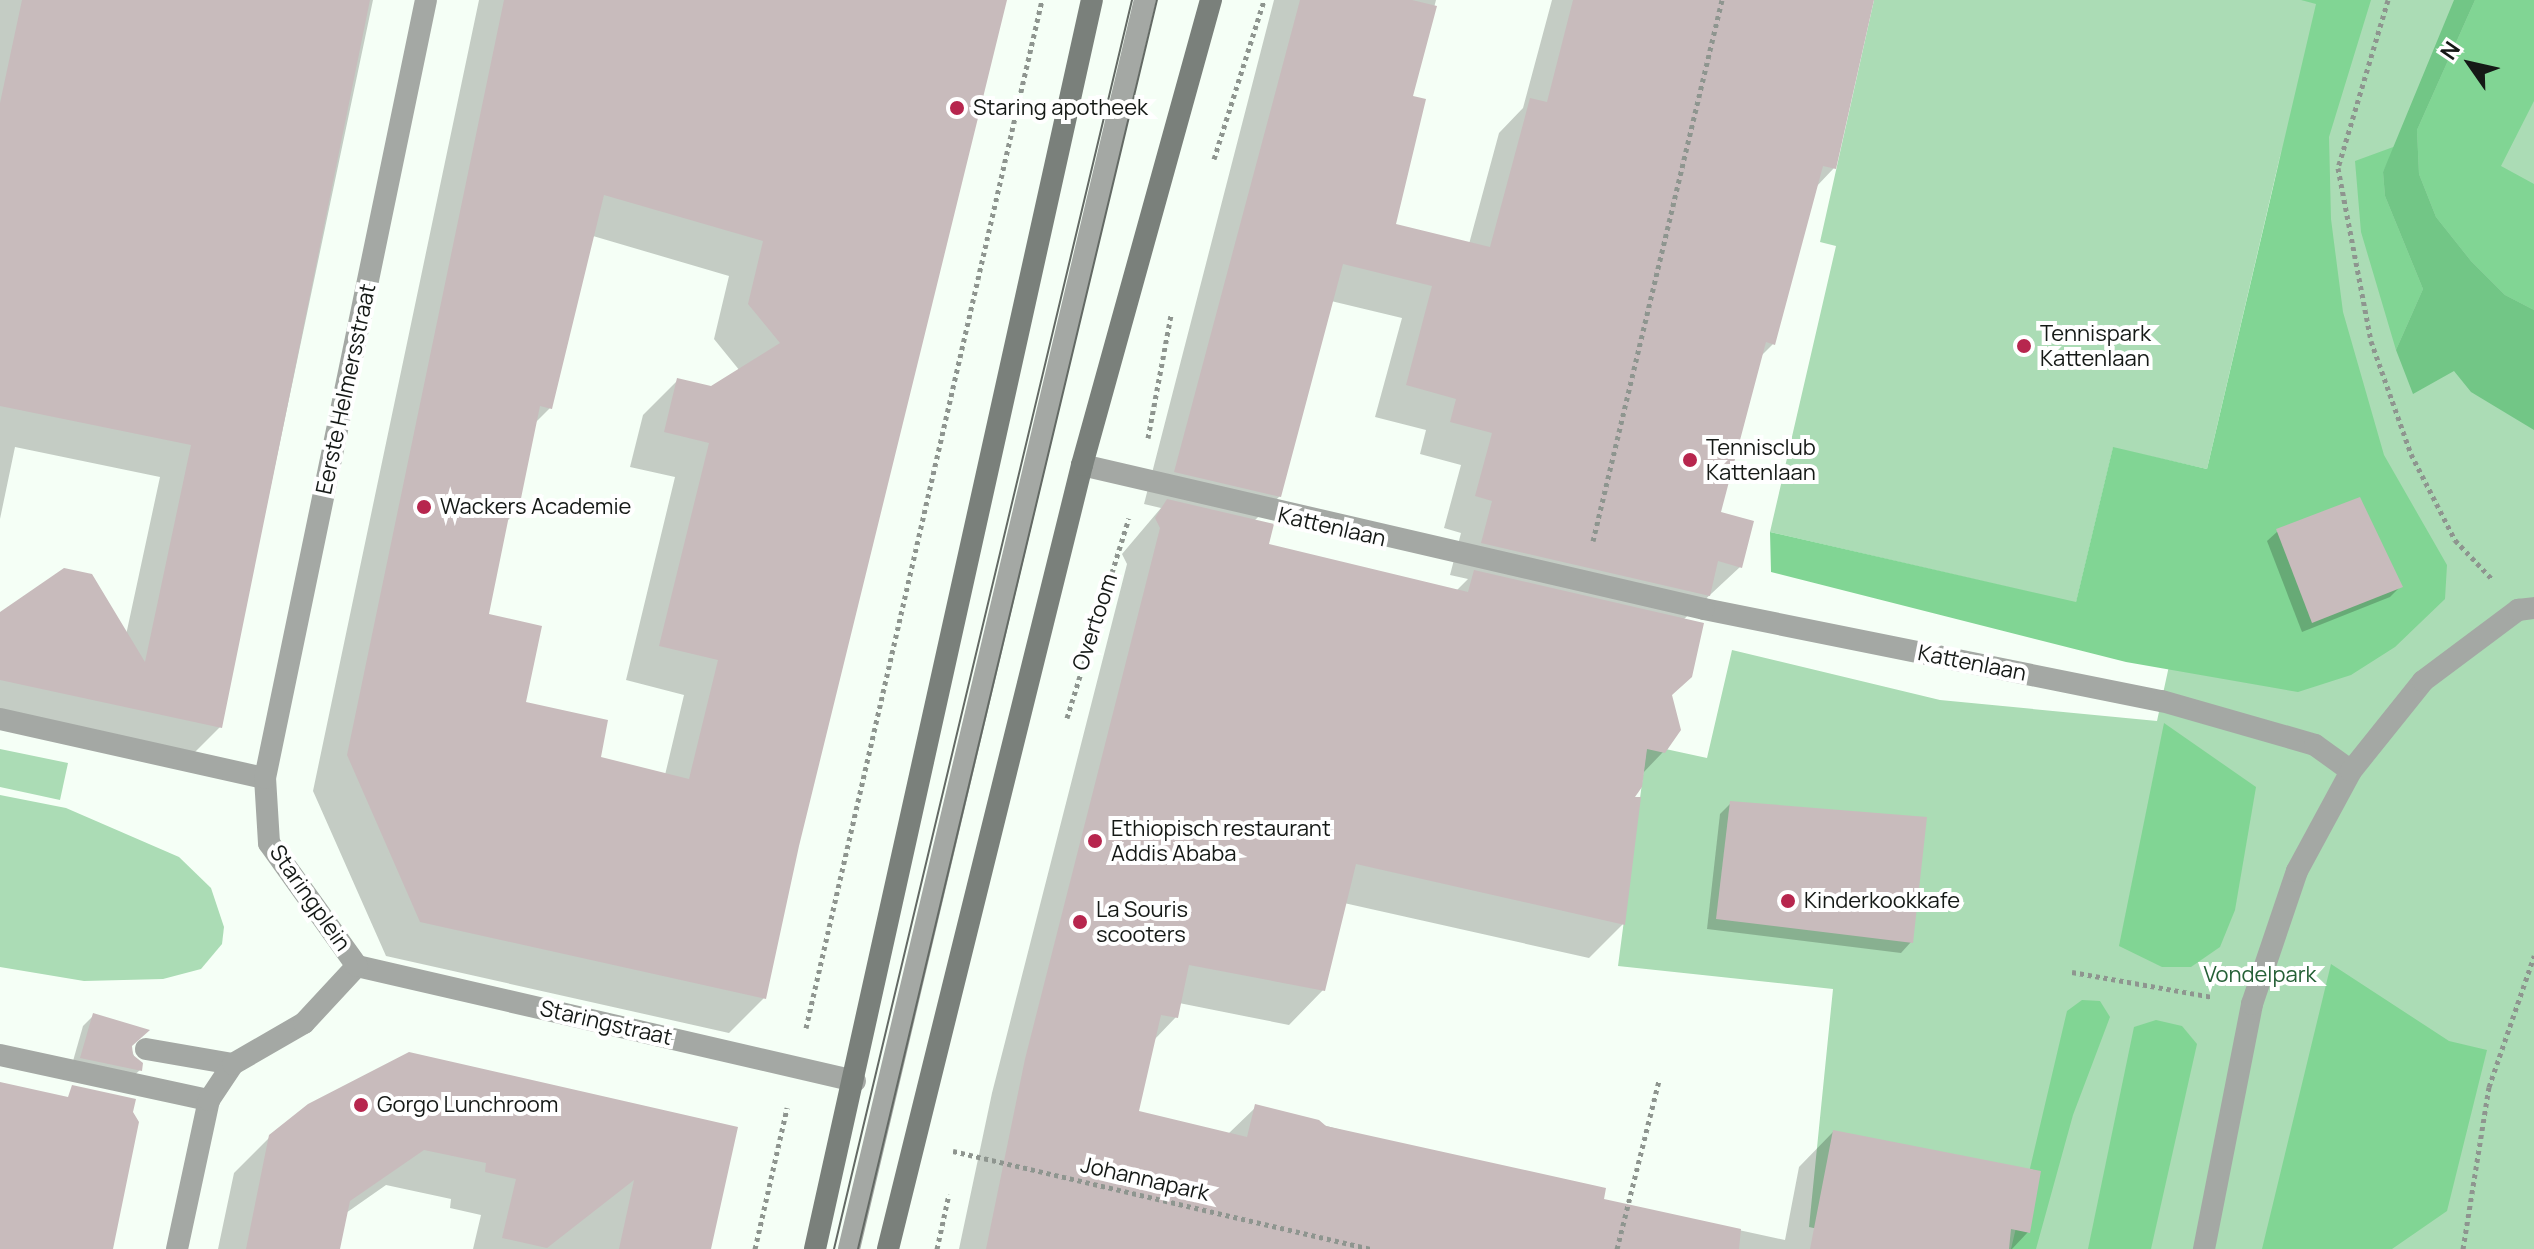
<!DOCTYPE html>
<html>
<head>
<meta charset="utf-8">
<style>
	body { margin:0 }
	#map { position:relative; width:2534px; height:1249px; overflow:hidden; background:#f5fff6; font-family:Manrope,sans-serif }
	div>[style] { position:absolute }
	.green>* { inset:0; background:#abdcb5 }
	.forest>* { inset:0; background:#81d594 }
	.water>* { inset:0; background:#72c686 }
	.shadow>* { inset:0; background:#0003 }
	.building>* { inset:0; background:#c8bbbc }
	.path>* { height:5px; margin-top:-2.5px; transform-origin:0; background:repeating-linear-gradient(90deg,#8e958f 0 4px,transparent 0 8px) }
	.service>* { height:22px; margin:-11px; padding:0 11px; transform-origin:11px; border-radius:11px; background:#a4a8a4 }
	.pedestrian>* { height:22px; margin:-11px; padding:0 11px; transform-origin:11px; border-radius:11px; background:#a4a8a4 }
	.minor>* { height:22px; margin:-11px; padding:0 11px; transform-origin:11px; border-radius:11px; background:#a4a8a4 }
	.secondary>* { height:22px; margin:-11px; padding:0 11px; transform-origin:11px; border-radius:11px; background:#7a807b }
	.tram>* { height:2px; margin:-1px; padding:0 1px; transform-origin:1px; border-radius:1px; background:#636964 }
	.dots>* { width:22px; height:22px; translate:-50% -50%; box-sizing:border-box; border:4px solid #fff; border-radius:50% }
	span { translate:-50% -50%; white-space:nowrap; text-align:center; line-height:1.15; -webkit-text-stroke:8px #fff; paint-order:stroke }
	.poi-label { font-size:22px; color:#151916 }
	.left { translate:0 -50%; text-align:left }
	.street-label { font-size:22px; color:#151916 }
	.park-label { font-size:22px; color:#256036 }
	.north { position:absolute; left:2430px; top:24px; width:80px; height:80px; -webkit-text-stroke:6px #fff; paint-order:stroke; rotate:304deg; font-size:22px; font-weight:700; line-height:32px; text-align:center; color:#151916 }
	.north::after { content:''; display:block; margin:auto; width:28px; height:36px; background:#151916; clip-path:polygon(50% 0,100% 100%,50% 72%,0 100%) }
</style>
</head>
<body>
<div id="map">
	<div class="green">
		<i style="clip-path:polygon(1874px 0,2534px 0,2534px 1249px,1909px 1249px,1809px 1227px,1833px 989px,1618px 966px,1647px 745px,1707px 758px,1732px 650px,1940px 700px,2157px 721px,2282px 148px,2207px 469px,2113px 448px,2076px 603px,1770px 532px,1836px 246px,1820px 242px)"></i>
		<i style="clip-path:polygon(0 749px,68px 763px,60px 800px,0 787px)"></i>
		<i style="clip-path:polygon(0 795px,66px 808px,179px 857px,211px 888px,224px 927px,222px 944px,201px 969px,163px 979px,84px 981px,0 967px)"></i>
	</div>
	<div class="forest">
		<i style="clip-path:polygon(2301px 0,2371px 0,2329px 137px,2331px 219px,2343px 312px,2384px 455px,2447px 565px,2445px 599px,2395px 647px,2351px 675px,2298px 692px,2126px 662px,1771px 572px,1770px 532px,2076px 602px,2113px 447px,2207px 469px,2316px 4px)"></i>
		<i style="clip-path:polygon(2475px 0,2534px 0,2534px 101px,2501px 166px,2534px 184px,2534px 310px,2505px 295px,2471px 261px,2436px 217px,2419px 174px,2417px 130px)"></i>
		<i style="clip-path:polygon(2396px 146px,2383px 172px,2385px 196px,2423px 289px,2396px 350px,2361px 232px,2355px 161px)"></i>
		<i style="clip-path:polygon(2164px 723px,2256px 787px,2235px 910px,2220px 947px,2191px 967px,2162px 967px,2119px 946px)"></i>
		<i style="clip-path:polygon(2331px 964px,2449px 1041px,2487px 1050px,2447px 1211px,2392px 1249px,2262px 1249px)"></i>
		<i style="clip-path:polygon(2082px 1000px,2100px 1001px,2110px 1017px,2073px 1115px,2036px 1249px,2011px 1249px,2067px 1011px)"></i>
		<i style="clip-path:polygon(2156px 1020px,2182px 1026px,2197px 1044px,2151px 1249px,2088px 1249px,2134px 1027px)"></i>
	</div>
	<div class="water">
		<i style="clip-path:polygon(2454px 0,2475px 0,2417px 130px,2419px 174px,2436px 217px,2471px 261px,2505px 295px,2534px 310px,2534px 430px,2471px 392px,2454px 371px,2413px 394px,2396px 350px,2423px 289px,2385px 196px,2383px 172px)"></i>
	</div>
	<div class="shadow">
		<i style="clip-path:polygon(0 0,373px 0,220px 727px,188px 759px,0 720px,0 614px,126px 635px,160px 477px,15px 447px,0 519px)"></i>
		<i style="clip-path:polygon(evenodd,479px 0,1005px 0,797px 845px,764px 998px,729px 1033px,386px 956px,313px 791px,479px 0,593px 236px,729px 276px,714px 339px,740px 371px,712px 389px,678px 380px,643px 415px,630px 467px,675px 477px,626px 680px,684px 695px,665px 775px,599px 758px,524px 703px,486px 616px,506px 522px,516px 512px,534px 424px,550px 408px,593px 236px)"></i>
		<i style="clip-path:polygon(evenodd,1274px 0,1436px 0,1411px 98px,1394px 225px,1469px 244px,1499px 133px,1523px 108px,1552px 0,1856px 0,1834px 168px,1816px 187px,1773px 344px,1759px 358px,1718px 514px,1740px 567px,1683px 620px,1663px 752px,1642px 774px,1632px 799px,1623px 924px,1589px 958px,1344px 903px,1323px 990px,1289px 1025px,1179px 1003px,1176px 1017px,1154px 1040px,1137px 1112px,1228px 1134px,1256px 1107px,1601px 1200px,1785px 1240px,1799px 1167px,1833px 1132px,2028px 1232px,2012px 1249px,959px 1249px,992px 1093px,1127px 564px,1122px 554px,1161px 508px,1144px 504px,1274px 0,1331px 301px,1402px 318px,1375px 417px,1426px 430px,1420px 454px,1461px 465px,1444px 528px,1461px 533px,1450px 575px,1468px 579px,1456px 591px,1267px 545px,1254px 521px,1280px 496px,1331px 301px)"></i>
		<i style="clip-path:polygon(2278px 531px,2400px 587px,2390px 597px,2302px 632px,2267px 541px)"></i>
		<i style="clip-path:polygon(1731px 803px,1911px 942px,1901px 953px,1707px 929px,1720px 814px)"></i>
		<i style="clip-path:polygon(93px 1016px,130px 1046px,140px 1070px,129px 1080px,71px 1068px,83px 1026px)"></i>
		<i style="clip-path:polygon(736px 1128px,709px 1249px,473px 1249px,481px 1215px,450px 1208px,451px 1199px,386px 1185px,346px 1213px,338px 1249px,218px 1249px,234px 1173px,271px 1136px)"></i>
	</div>
	<div class="building">
		<i style="clip-path:polygon(22px 0,370px 0,222px 728px,0 680px,0 612px,64px 568px,92px 574px,145px 662px,191px 445px,0 406px,0 103px)"></i>
		<i style="clip-path:polygon(evenodd,504px 0,1007px 0,799px 846px,766px 999px,420px 922px,347px 755px,504px 0,604px 195px,763px 241px,748px 304px,780px 343px,711px 386px,677px 378px,664px 432px,709px 443px,659px 646px,718px 660px,689px 779px,601px 757px,608px 720px,526px 702px,542px 626px,489px 614px,510px 511px,518px 513px,540px 406px,552px 409px,604px 195px)"></i>
		<i style="clip-path:polygon(1300px 0,1412px 0,1437px 6px,1413px 96px,1426px 99px,1396px 224px,1490px 247px,1530px 98px,1547px 102px,1573px 0,1874px 0,1836px 169px,1823px 166px,1775px 345px,1766px 342px,1721px 512px,1754px 521px,1742px 568px,1718px 561px,1710px 596px,1481px 543px,1492px 501px,1475px 496px,1492px 433px,1450px 422px,1456px 399px,1406px 385px,1432px 286px,1343px 264px,1281px 497px,1174px 472px)"></i>
		<i style="clip-path:polygon(2360px 497px,2403px 587px,2312px 623px,2276px 529px)"></i>
		<i style="clip-path:polygon(1167px 499px,1274px 524px,1269px 544px,1468px 592px,1474px 570px,1704px 623px,1692px 677px,1672px 695px,1681px 730px,1665px 753px,1647px 749px,1642px 787px,1635px 797px,1641px 797px,1625px 925px,1356px 864px,1325px 991px,1189px 965px,1178px 1018px,1161px 1015px,1139px 1111px,1247px 1137px,1255px 1104px,1319px 1120px,1326px 1126px,1606px 1188px,1604px 1199px,1741px 1229px,1739px 1249px,986px 1249px,1025px 1059px,1160px 528px,1155px 518px)"></i>
		<i style="clip-path:polygon(1730px 801px,1927px 817px,1913px 943px,1716px 919px)"></i>
		<i style="clip-path:polygon(93px 1013px,150px 1030px,132px 1046px,133px 1055px,143px 1063px,142px 1071px,80px 1058px)"></i>
		<i style="clip-path:polygon(409px 1052px,738px 1127px,711px 1249px,619px 1249px,634px 1180px,547px 1248px,502px 1238px,516px 1179px,485px 1172px,486px 1163px,424px 1150px,350px 1201px,340px 1249px,246px 1249px,269px 1135px,308px 1104px)"></i>
		<i style="clip-path:polygon(0 1082px,68px 1097px,72px 1085px,136px 1099px,133px 1112px,139px 1122px,113px 1249px,0 1249px)"></i>
		<i style="clip-path:polygon(1833px 1130px,2041px 1171px,2030px 1233px,2011px 1229px,2009px 1249px,1810px 1249px)"></i>
	</div>
	<div class="path">
		<i style="left:2388px;top:0;width:175px;rotate:106.6deg"></i>
		<i style="left:2338px;top:168px;width:176px;rotate:79.2deg"></i>
		<i style="left:2371px;top:341px;width:120px;rotate:70.5deg"></i>
		<i style="left:2411px;top:454px;width:97px;rotate:62.9deg"></i>
		<i style="left:2455px;top:540px;width:55px;rotate:46.5deg"></i>
		<i style="left:1214px;top:159px;width:167px;rotate:-72.5deg"></i>
		<i style="left:1148px;top:438px;width:125px;rotate:-79.4deg"></i>
		<i style="left:1593px;top:541px;width:556px;rotate:-76.59deg"></i>
		<i style="left:1067px;top:718px;width:209px;rotate:-72.8deg"></i>
		<i style="left:2072px;top:972px;width:142px;rotate:10.1deg"></i>
		<i style="left:806px;top:1028px;width:1055px;rotate:-77.07deg"></i>
		<i style="left:953px;top:1151px;width:430px;rotate:13.2deg"></i>
		<i style="left:755px;top:1249px;width:145px;rotate:-77.2deg"></i>
		<i style="left:937px;top:1249px;width:56px;rotate:-77.7deg"></i>
		<i style="left:1617px;top:1249px;width:174px;rotate:-76deg"></i>
		<i style="left:2463px;top:1249px;width:164px;rotate:-80.9deg"></i>
		<i style="left:2489px;top:1087px;width:139px;rotate:-71deg"></i>
	</div>
	<div class="service">
		<i style="left:146px;top:1049px;width:88px;rotate:9.8deg"></i>
		<i style="left:849px;top:1249px;width:1284px;rotate:-76.67deg"></i>
	</div>
	<div class="pedestrian">
		<i style="left:1704px;top:609px;width:467px;rotate:11.4deg"></i>
		<i style="left:2162px;top:701px;width:159px;rotate:16deg"></i>
		<i style="left:2315px;top:745px;width:44px;rotate:35.8deg"></i>
		<i style="left:0;top:719px;width:271px;rotate:12.6deg"></i>
		<i style="left:0;top:1055px;width:214px;rotate:12.2deg"></i>
		<i style="left:2204px;top:1249px;width:250px;rotate:-78.9deg"></i>
		<i style="left:2252px;top:1004px;width:140px;rotate:-71.3deg"></i>
		<i style="left:2297px;top:871px;width:114px;rotate:-61.6deg"></i>
		<i style="left:2351px;top:771px;width:115px;rotate:-51.3deg"></i>
		<i style="left:2423px;top:681px;width:119px;rotate:-36.8deg"></i>
		<i style="left:2518px;top:610px;width:16px;rotate:-7deg"></i>
	</div>
	<div class="minor">
		<i style="left:1082px;top:465px;width:638px;rotate:13.03deg"></i>
		<i style="left:357px;top:966px;width:511px;rotate:13deg"></i>
		<i style="left:177px;top:1249px;width:152px;rotate:-77.9deg"></i>
		<i style="left:209px;top:1100px;width:43px;rotate:-56.3deg"></i>
		<i style="left:233px;top:1064px;width:82px;rotate:-30deg"></i>
		<i style="left:304px;top:1023px;width:78px;rotate:-47.1deg"></i>
		<i style="left:357px;top:966px;width:151px;rotate:-125.6deg"></i>
		<i style="left:269px;top:843px;width:65px;rotate:-93.5deg"></i>
		<i style="left:265px;top:778px;width:794px;rotate:-78.31deg"></i>
	</div>
	<div class="secondary">
		<i style="left:815px;top:1249px;width:1279px;rotate:-77.5deg"></i>
		<i style="left:888px;top:1249px;width:808px;rotate:-76.1deg"></i>
		<i style="left:1082px;top:465px;width:483px;rotate:-74.5deg"></i>
	</div>
	<div class="tram">
		<i style="left:834px;top:1249px;width:1284px;rotate:-76.58deg"></i>
		<i style="left:858px;top:1249px;width:1284px;rotate:-76.54deg"></i>
	</div>
	<div class="dots">
		<i style="left:957px;top:108px;background:#b7264e"></i>
		<i style="left:2024px;top:346px;background:#b7264e"></i>
		<i style="left:1690px;top:460px;background:#b7264e"></i>
		<i style="left:424px;top:507px;background:#b7264e"></i>
		<i style="left:1095px;top:841px;background:#b7264e"></i>
		<i style="left:1788px;top:901px;background:#b7264e"></i>
		<i style="left:1080px;top:922px;background:#b7264e"></i>
		<i style="left:361px;top:1105px;background:#b7264e"></i>
	</div>
	<div class="poi-label">
		<span class="left" style="left:973px;top:108px">Staring apotheek</span>
		<span class="left" style="left:2040px;top:346px">Tennispark<br>Kattenlaan</span>
		<span class="left" style="left:1706px;top:460px">Tennisclub<br>Kattenlaan</span>
		<span class="left" style="left:440px;top:507px">Wackers Academie</span>
		<span class="left" style="left:1111px;top:841px">Ethiopisch restaurant<br>Addis Ababa</span>
		<span class="left" style="left:1804px;top:901px">Kinderkookkafe</span>
		<span class="left" style="left:1096px;top:922px">La Souris<br>scooters</span>
		<span class="left" style="left:377px;top:1105px">Gorgo Lunchroom</span>
	</div>
	<div class="street-label">
		<span style="left:346px;top:389px;rotate:-78deg">Eerste Helmersstraat</span>
		<span style="left:1332px;top:527px;rotate:13deg">Kattenlaan</span>
		<span style="left:1095px;top:622px;rotate:-72deg">Overtoom</span>
		<span style="left:1972px;top:663px;rotate:11deg">Kattenlaan</span>
		<span style="left:310px;top:898px;rotate:55deg">Staringplein</span>
		<span style="left:606px;top:1023px;rotate:13deg">Staringstraat</span>
		<span style="left:1145px;top:1179px;rotate:13deg">Johannapark</span>
	</div>
	<div class="park-label">
		<span style="left:2260px;top:975px">Vondelpark</span>
	</div>
	<div class="north">N</div>
</div>
</body>
</html>
